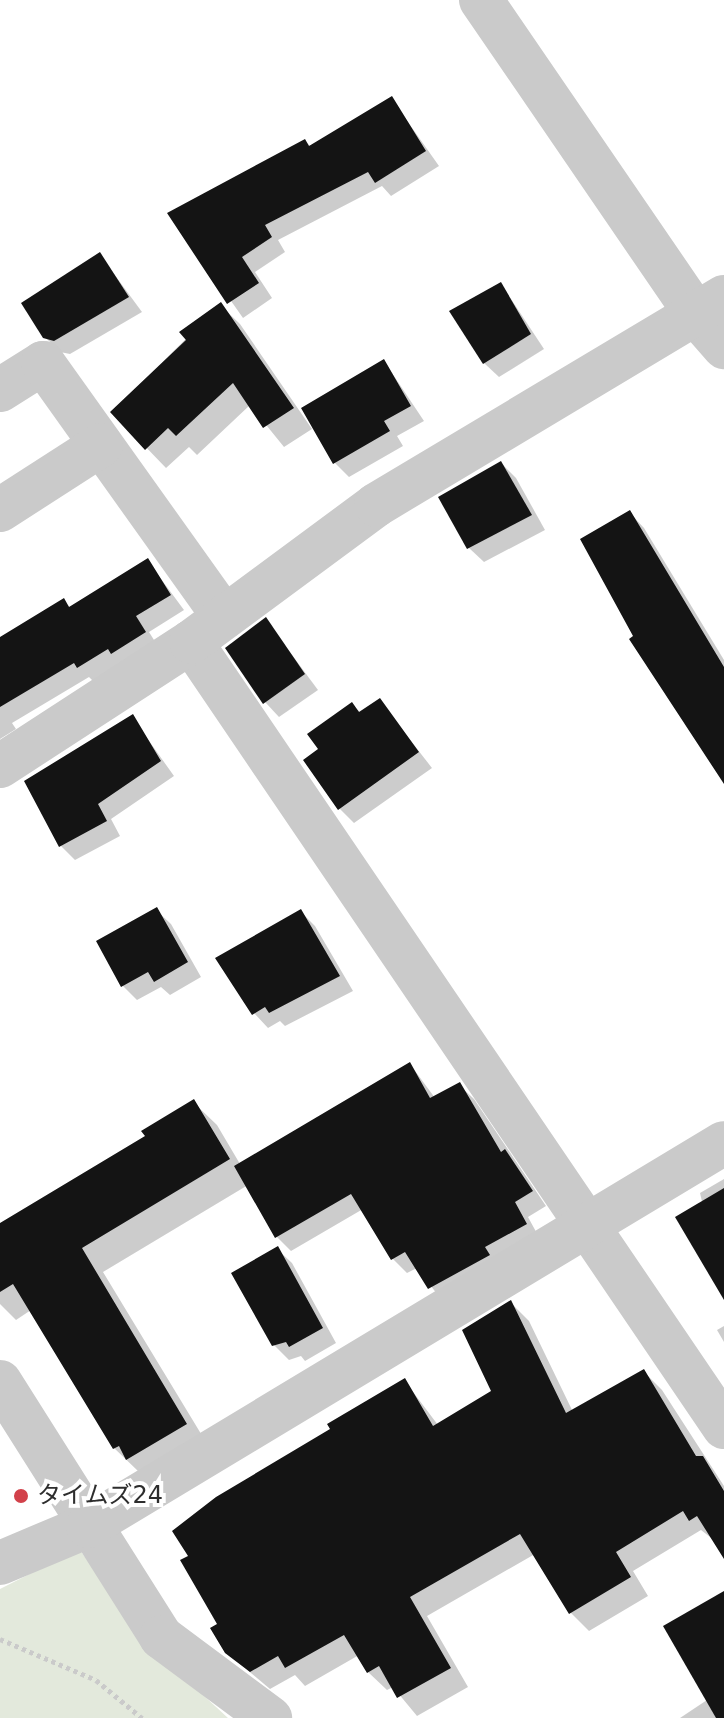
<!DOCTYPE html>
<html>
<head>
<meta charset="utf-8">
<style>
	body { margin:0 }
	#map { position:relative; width:724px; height:1718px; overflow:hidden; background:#fff; font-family:"DejaVu Sans","Noto Sans JP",sans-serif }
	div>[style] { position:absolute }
	.green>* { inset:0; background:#e3e9dc }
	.shadow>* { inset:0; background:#0003 }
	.building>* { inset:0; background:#141414 }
	.path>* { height:5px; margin-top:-2.5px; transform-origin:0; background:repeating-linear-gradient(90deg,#cacaca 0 4px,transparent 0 8px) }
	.minor>* { height:44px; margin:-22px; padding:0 22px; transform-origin:22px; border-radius:22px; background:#cacaca }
	.dots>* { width:22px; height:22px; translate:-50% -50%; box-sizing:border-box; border:4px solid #fff; border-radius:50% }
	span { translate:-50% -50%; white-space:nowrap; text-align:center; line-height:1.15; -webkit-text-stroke:8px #fff; paint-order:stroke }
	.poi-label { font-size:24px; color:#2d2d2d }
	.left { translate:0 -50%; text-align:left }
</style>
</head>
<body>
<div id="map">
	<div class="green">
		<i style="clip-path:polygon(79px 1549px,150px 1646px,228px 1718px,0 1718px,0 1589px)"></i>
	</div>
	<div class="shadow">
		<i style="clip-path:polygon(391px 98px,439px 166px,391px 196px,382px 186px,278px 240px,285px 252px,255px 272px,272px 298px,243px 318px,170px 214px,305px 141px,311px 147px)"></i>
		<i style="clip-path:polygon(100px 255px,142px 312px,70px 354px,60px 352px,45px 337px)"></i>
		<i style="clip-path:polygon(501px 284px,544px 349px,499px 377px,484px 363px)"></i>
		<i style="clip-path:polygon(220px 305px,240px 324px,312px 429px,284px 447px,250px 405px,197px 455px,189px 447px,166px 468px,112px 412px)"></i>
		<i style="clip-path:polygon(384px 361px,424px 421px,397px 436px,403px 446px,349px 477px,335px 463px)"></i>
		<i style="clip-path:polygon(501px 463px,516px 478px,545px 530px,484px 562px,469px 548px)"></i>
		<i style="clip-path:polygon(630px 513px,644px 528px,724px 660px,724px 779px,636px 637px)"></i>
		<i style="clip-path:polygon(147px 560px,184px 610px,149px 632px,159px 648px,93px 681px,89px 677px,12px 723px,16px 729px,0 739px,0 639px,63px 601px,71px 608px)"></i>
		<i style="clip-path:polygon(266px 620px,318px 690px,279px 717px,265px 702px)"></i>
		<i style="clip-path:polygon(379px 700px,432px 768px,354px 823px,340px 809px,321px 750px,352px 705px,361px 713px)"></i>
		<i style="clip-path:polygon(132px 717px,174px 776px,111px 819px,120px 836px,75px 860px,61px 846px)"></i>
		<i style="clip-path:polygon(156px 910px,171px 924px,201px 977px,170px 995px,161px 987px,137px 1000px,123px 986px)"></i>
		<i style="clip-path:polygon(300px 911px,315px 926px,353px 991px,285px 1026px,280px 1021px,268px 1028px,254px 1013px)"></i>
		<i style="clip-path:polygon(410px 1064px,435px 1098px,459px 1085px,474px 1099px,546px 1206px,528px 1217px,540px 1239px,444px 1303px,417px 1268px,407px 1273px,393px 1259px,363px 1209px,291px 1251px,277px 1237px,248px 1185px,103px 1272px,209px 1447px,138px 1471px,114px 1448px,31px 1310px,16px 1320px,0 1304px,0 1244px,193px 1102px,217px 1125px,240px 1164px)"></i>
		<i style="clip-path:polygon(724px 1179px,724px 1296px,700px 1193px)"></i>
		<i style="clip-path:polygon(277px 1249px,292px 1263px,336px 1343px,305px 1361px,301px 1356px,289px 1360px,274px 1345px)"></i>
		<i style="clip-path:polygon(511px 1303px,529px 1321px,573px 1412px,643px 1371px,662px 1390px,724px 1486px,724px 1548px,701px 1530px,633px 1571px,648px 1596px,589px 1631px,571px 1613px,535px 1554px,427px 1616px,468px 1687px,417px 1716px,393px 1687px,387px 1690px,368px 1672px,359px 1655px,305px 1686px,295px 1675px,270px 1689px,226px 1652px,219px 1625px,333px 1430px,404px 1380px,438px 1425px,494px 1392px)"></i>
		<i style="clip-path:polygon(724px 1326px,724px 1342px,717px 1330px)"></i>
		<i style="clip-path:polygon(724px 1601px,724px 1718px,680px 1718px,707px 1700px)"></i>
	</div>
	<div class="building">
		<i style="clip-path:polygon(392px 96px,426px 151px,375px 183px,368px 172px,265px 225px,272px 237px,242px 257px,259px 283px,227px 304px,167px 213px,305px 139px,309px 146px)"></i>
		<i style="clip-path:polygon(100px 252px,129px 297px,54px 341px,43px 338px,21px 303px)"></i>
		<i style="clip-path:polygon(501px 282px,531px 334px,483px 364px,449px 311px)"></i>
		<i style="clip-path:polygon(221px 302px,294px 408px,263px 428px,233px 383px,176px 436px,168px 428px,145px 450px,110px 412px,186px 340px,179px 332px)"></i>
		<i style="clip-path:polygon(384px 359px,411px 406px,384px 421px,390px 431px,333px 464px,301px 408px)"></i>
		<i style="clip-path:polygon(501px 461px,532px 515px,467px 549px,438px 497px)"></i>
		<i style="clip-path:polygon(630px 510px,724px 667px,724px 784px,629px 639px,633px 636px,580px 539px)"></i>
		<i style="clip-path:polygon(148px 558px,171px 595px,136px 616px,146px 632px,111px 654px,108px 649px,77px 668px,74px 663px,0 707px,0 637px,64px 598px,69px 607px)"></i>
		<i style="clip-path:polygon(266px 617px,305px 674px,263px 704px,225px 648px)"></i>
		<i style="clip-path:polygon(380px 698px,419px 752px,338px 810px,303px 760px,318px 749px,307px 734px,352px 702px,359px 712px)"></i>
		<i style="clip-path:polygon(133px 714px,161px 761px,98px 804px,107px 821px,59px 847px,24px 781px)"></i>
		<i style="clip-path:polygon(157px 907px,188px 962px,154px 982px,148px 972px,121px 987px,96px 941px)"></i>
		<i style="clip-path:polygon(301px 909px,340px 976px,269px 1013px,265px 1007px,252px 1015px,215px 958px)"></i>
		<i style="clip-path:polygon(410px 1062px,430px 1098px,460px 1082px,501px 1152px,505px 1149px,533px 1191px,515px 1202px,527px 1224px,485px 1247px,490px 1255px,428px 1289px,405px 1252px,391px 1260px,351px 1194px,275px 1238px,234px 1166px)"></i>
		<i style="clip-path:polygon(194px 1099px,230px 1159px,82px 1248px,187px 1424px,126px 1460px,119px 1446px,113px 1449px,13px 1284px,0 1292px,0 1223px,145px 1136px,141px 1131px)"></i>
		<i style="clip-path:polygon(724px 1188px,724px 1300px,675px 1217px)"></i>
		<i style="clip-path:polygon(278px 1246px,323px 1328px,289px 1347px,286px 1342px,272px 1346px,231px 1273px)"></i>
		<i style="clip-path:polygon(511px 1300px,566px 1413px,644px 1369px,696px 1456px,703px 1456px,724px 1491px,724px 1559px,697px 1516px,689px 1521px,683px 1511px,616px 1552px,631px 1577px,569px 1614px,520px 1534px,410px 1597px,451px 1668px,397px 1698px,379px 1666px,367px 1673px,344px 1635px,285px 1668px,278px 1656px,250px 1672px,225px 1653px,210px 1628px,217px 1624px,180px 1560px,188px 1556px,172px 1531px,216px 1497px,330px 1429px,327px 1424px,405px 1378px,433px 1426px,491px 1391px,462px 1330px)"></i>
		<i style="clip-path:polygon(724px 1591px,724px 1718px,716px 1718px,663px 1626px)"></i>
	</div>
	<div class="path">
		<i style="left:0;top:1639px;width:104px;rotate:23.1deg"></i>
		<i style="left:96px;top:1680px;width:60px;rotate:39.6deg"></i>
	</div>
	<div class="minor">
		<i style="left:481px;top:0;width:384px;rotate:55.6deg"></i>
		<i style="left:698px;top:317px;width:40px;rotate:49deg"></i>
		<i style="left:0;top:390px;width:51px;rotate:-32.1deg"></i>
		<i style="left:43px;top:363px;width:312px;rotate:54.5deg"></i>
		<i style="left:0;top:510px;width:120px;rotate:-32.8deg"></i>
		<i style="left:191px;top:642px;width:949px;rotate:55.82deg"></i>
		<i style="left:0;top:766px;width:228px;rotate:-33deg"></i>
		<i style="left:191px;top:642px;width:230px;rotate:-36.5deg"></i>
		<i style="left:376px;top:505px;width:405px;rotate:-30.9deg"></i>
		<i style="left:0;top:1382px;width:302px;rotate:57.7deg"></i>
		<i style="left:161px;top:1637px;width:136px;rotate:36.6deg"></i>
		<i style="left:0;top:1563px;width:95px;rotate:-22.8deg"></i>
		<i style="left:88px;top:1526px;width:742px;rotate:-31.06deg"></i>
	</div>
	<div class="dots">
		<i style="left:21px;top:1496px;background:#d2414a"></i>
	</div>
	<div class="poi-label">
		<span class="left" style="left:37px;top:1496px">タイムズ24</span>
	</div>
</div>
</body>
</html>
